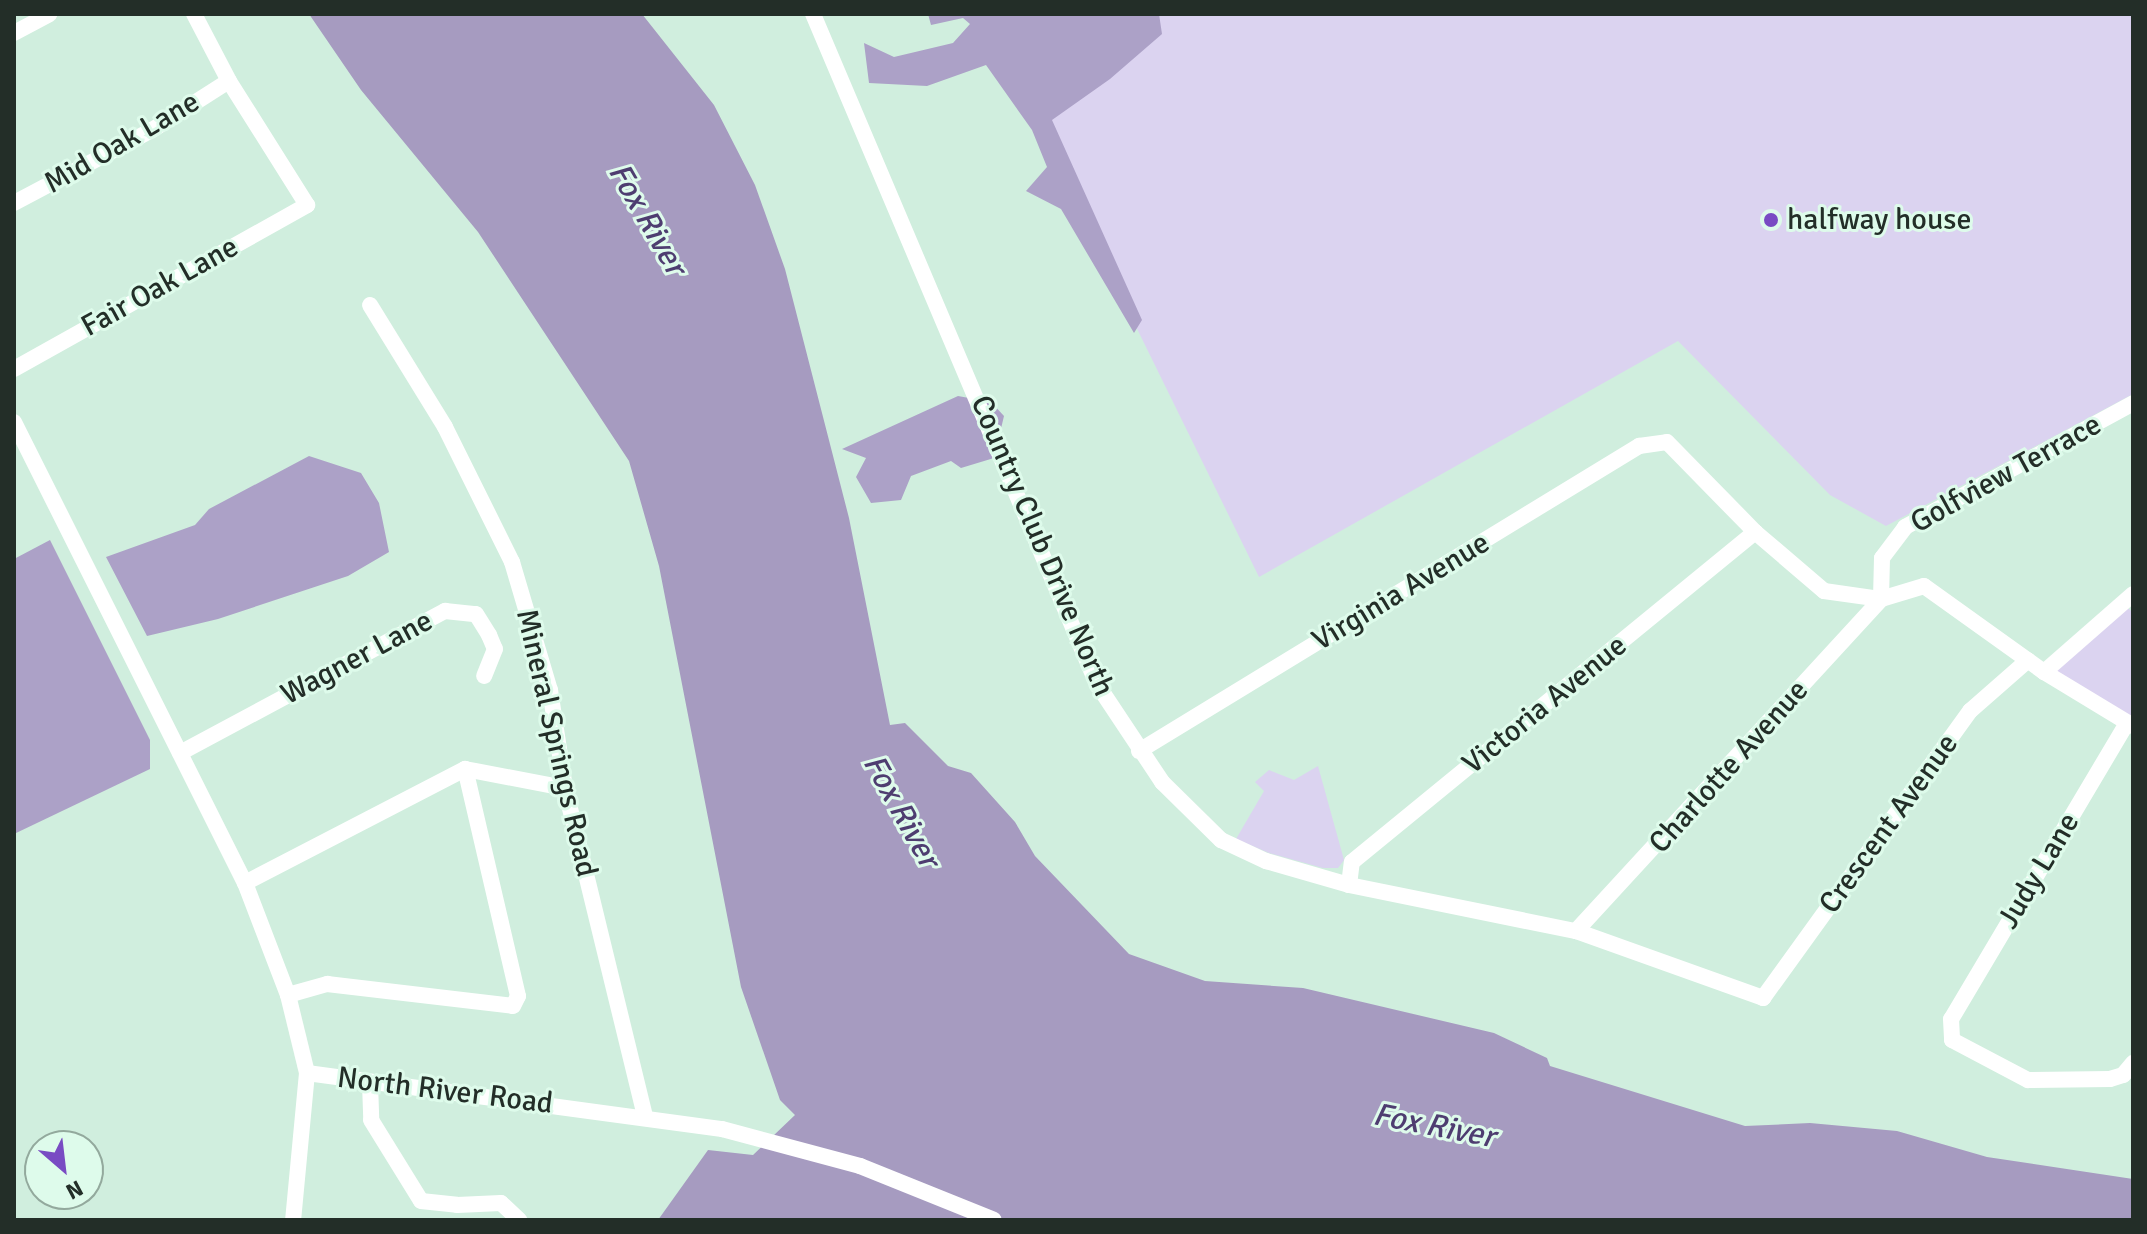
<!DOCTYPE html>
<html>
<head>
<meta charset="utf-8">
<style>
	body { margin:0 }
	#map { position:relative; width:2147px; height:1234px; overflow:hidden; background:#d0eede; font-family:Signika,sans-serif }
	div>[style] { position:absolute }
	.green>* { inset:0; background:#dbd3f0 }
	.forest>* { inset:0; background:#aca1c7 }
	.water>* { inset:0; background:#a69bc0 }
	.minor>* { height:16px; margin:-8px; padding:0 8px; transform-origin:8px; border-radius:8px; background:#fff }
	.dots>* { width:22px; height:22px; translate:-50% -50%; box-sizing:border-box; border:4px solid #defbeb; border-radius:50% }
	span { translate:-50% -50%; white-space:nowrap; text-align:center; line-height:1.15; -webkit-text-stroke:6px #defbeb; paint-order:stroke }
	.street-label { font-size:30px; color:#232e28 }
	.poi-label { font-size:30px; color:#232e28 }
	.left { translate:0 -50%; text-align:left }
	.water-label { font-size:32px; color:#4e3d70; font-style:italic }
	.frame { position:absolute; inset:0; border:16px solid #232e28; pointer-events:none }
	.north { position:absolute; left:24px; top:1130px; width:80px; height:80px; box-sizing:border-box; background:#defbeb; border:2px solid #93a99d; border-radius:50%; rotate:152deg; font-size:22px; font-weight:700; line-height:32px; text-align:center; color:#232e28 }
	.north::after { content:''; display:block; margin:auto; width:28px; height:36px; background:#794bc3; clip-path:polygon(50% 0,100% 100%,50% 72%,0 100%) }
</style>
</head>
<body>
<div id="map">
	<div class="green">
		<i style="clip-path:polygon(1143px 14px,2133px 14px,2133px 394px,1886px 526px,1830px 495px,1678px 341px,1259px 577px,1032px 115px)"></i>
		<i style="clip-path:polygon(2128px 608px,2133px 613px,2132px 717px,2052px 672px)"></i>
		<i style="clip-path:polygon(1318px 766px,1344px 860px,1338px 868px,1323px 868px,1269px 853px,1236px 839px,1264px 791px,1255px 782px,1269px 770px,1294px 780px)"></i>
	</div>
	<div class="forest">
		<i style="clip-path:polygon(928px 14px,1159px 14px,1162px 34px,1110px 79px,1052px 120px,1142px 320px,1134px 333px,1061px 209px,1026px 191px,1047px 167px,1032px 130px,986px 65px,927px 86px,869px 83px,864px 43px,894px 57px,953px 43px,970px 24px,963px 18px,931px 25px)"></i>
		<i style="clip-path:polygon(958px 396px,991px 402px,1004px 416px,994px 458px,961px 468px,951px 461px,911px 476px,901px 500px,871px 503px,856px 477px,866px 458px,842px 449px)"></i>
		<i style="clip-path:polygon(309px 456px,361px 473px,379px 503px,389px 552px,348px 576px,218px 619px,147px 636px,106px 557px,195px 525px,209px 509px)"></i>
		<i style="clip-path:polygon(50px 540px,150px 740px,150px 769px,14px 834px,14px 559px)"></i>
	</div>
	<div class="water">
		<i style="clip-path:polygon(309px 14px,642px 14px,714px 105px,755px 185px,785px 269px,849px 518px,890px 725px,905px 723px,948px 766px,971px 773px,1015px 822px,1035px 856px,1129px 954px,1205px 981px,1303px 988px,1494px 1033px,1547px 1058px,1550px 1066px,1745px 1126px,1810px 1123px,1897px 1131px,1987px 1157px,2133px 1179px,2133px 1220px,658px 1220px,708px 1150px,753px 1155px,795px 1115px,780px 1100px,741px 987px,659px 566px,629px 461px,478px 232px,361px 90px)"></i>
	</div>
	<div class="minor">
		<i style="left:813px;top:14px;width:728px;rotate:67.03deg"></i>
		<i style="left:1097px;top:684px;width:118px;rotate:56.4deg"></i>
		<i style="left:1162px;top:782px;width:83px;rotate:44.5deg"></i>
		<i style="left:1221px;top:840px;width:50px;rotate:25deg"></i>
		<i style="left:1266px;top:861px;width:86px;rotate:16.1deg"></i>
		<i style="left:1349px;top:885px;width:232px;rotate:11.5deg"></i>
		<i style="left:1576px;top:931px;width:199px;rotate:19.7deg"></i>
		<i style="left:1763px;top:998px;width:354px;rotate:-54.2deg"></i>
		<i style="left:1970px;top:711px;width:77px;rotate:-41.3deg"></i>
		<i style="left:14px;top:33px;width:40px;rotate:-28deg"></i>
		<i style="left:14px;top:203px;width:156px;rotate:-27.9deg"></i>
		<i style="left:152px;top:130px;width:91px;rotate:-32.5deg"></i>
		<i style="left:370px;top:305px;width:143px;rotate:58.4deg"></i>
		<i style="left:445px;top:427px;width:151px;rotate:63.6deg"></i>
		<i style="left:512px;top:562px;width:134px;rotate:73.5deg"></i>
		<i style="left:550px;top:690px;width:99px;rotate:81.3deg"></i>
		<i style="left:565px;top:788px;width:339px;rotate:76.3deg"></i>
		<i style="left:14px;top:369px;width:336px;rotate:-29.2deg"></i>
		<i style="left:307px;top:205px;width:146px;rotate:-122.2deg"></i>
		<i style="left:229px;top:81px;width:76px;rotate:-117.6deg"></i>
		<i style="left:14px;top:422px;width:516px;rotate:63.39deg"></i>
		<i style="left:245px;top:883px;width:120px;rotate:69deg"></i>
		<i style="left:288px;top:995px;width:80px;rotate:76.3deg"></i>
		<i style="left:307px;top:1073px;width:148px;rotate:95.4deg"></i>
		<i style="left:2044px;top:672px;width:118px;rotate:-41.2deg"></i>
		<i style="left:2127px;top:723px;width:344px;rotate:120.7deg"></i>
		<i style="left:1951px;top:1019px;width:21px;rotate:87deg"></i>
		<i style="left:1952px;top:1040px;width:86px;rotate:27.8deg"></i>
		<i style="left:2028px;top:1080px;width:82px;rotate:-0.7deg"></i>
		<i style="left:2110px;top:1079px;width:14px;rotate:-17deg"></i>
		<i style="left:2123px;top:1075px;width:16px;rotate:-50deg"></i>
		<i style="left:1139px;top:751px;width:586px;rotate:-31.38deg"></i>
		<i style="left:1639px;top:446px;width:28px;rotate:-8deg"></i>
		<i style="left:1667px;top:442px;width:126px;rotate:45.6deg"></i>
		<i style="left:1755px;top:532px;width:91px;rotate:40.5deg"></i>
		<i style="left:1824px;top:591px;width:58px;rotate:8deg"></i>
		<i style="left:1881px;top:599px;width:45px;rotate:-16.8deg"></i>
		<i style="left:1924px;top:586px;width:148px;rotate:35.6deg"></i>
		<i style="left:2044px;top:672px;width:104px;rotate:31.2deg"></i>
		<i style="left:180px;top:753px;width:301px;rotate:-28.2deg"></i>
		<i style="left:445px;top:611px;width:31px;rotate:6deg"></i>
		<i style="left:476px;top:614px;width:25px;rotate:58deg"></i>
		<i style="left:489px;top:635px;width:15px;rotate:67deg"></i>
		<i style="left:495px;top:649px;width:29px;rotate:112deg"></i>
		<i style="left:465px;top:769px;width:102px;rotate:10.8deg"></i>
		<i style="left:245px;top:883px;width:248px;rotate:-27.4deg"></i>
		<i style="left:1349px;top:885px;width:23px;rotate:-83deg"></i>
		<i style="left:1352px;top:862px;width:521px;rotate:-39.31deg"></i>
		<i style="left:1576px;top:931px;width:451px;rotate:-47.4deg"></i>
		<i style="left:1881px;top:599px;width:41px;rotate:-88.6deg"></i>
		<i style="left:1882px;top:558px;width:39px;rotate:-53deg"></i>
		<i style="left:1905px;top:527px;width:260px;rotate:-28.5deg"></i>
		<i style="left:288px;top:995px;width:41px;rotate:-15.8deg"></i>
		<i style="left:327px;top:984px;width:187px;rotate:6.7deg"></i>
		<i style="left:513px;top:1006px;width:11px;rotate:-63deg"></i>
		<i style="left:518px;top:996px;width:233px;rotate:-103.1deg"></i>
		<i style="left:307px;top:1073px;width:419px;rotate:7.7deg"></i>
		<i style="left:722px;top:1129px;width:143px;rotate:15deg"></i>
		<i style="left:860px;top:1166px;width:144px;rotate:21.9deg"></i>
		<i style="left:370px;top:1083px;width:37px;rotate:88deg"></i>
		<i style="left:371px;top:1120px;width:95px;rotate:58.3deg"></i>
		<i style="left:421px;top:1201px;width:36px;rotate:6deg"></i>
		<i style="left:457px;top:1205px;width:44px;rotate:-2.6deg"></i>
		<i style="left:501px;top:1203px;width:25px;rotate:43deg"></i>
	</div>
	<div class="dots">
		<i style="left:1771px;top:220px;background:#794bc3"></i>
	</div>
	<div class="street-label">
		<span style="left:122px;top:143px;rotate:-30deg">Mid Oak Lane</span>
		<span style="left:160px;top:287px;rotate:-29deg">Fair Oak Lane</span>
		<span style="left:2006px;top:474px;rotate:-29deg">Golfview Terrace</span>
		<span style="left:1042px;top:546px;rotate:67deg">Country Club Drive North</span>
		<span style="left:1401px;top:592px;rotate:-31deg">Virginia Avenue</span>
		<span style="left:357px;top:658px;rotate:-28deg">Wagner Lane</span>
		<span style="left:1545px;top:705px;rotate:-39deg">Victoria Avenue</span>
		<span style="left:556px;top:743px;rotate:77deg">Mineral Springs Road</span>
		<span style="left:1729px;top:767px;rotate:-48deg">Charlotte Avenue</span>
		<span style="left:1889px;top:824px;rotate:-54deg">Crescent Avenue</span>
		<span style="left:2039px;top:871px;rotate:-59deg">Judy Lane</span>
		<span style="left:445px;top:1091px;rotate:7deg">North River Road</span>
	</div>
	<div class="poi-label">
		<span class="left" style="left:1787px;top:220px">halfway house</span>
	</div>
	<div class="water-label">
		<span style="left:647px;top:219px;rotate:60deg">Fox River</span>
		<span style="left:901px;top:811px;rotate:61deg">Fox River</span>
		<span style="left:1434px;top:1126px;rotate:11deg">Fox River</span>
	</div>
	<div class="frame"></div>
	<div class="north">N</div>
</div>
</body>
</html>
